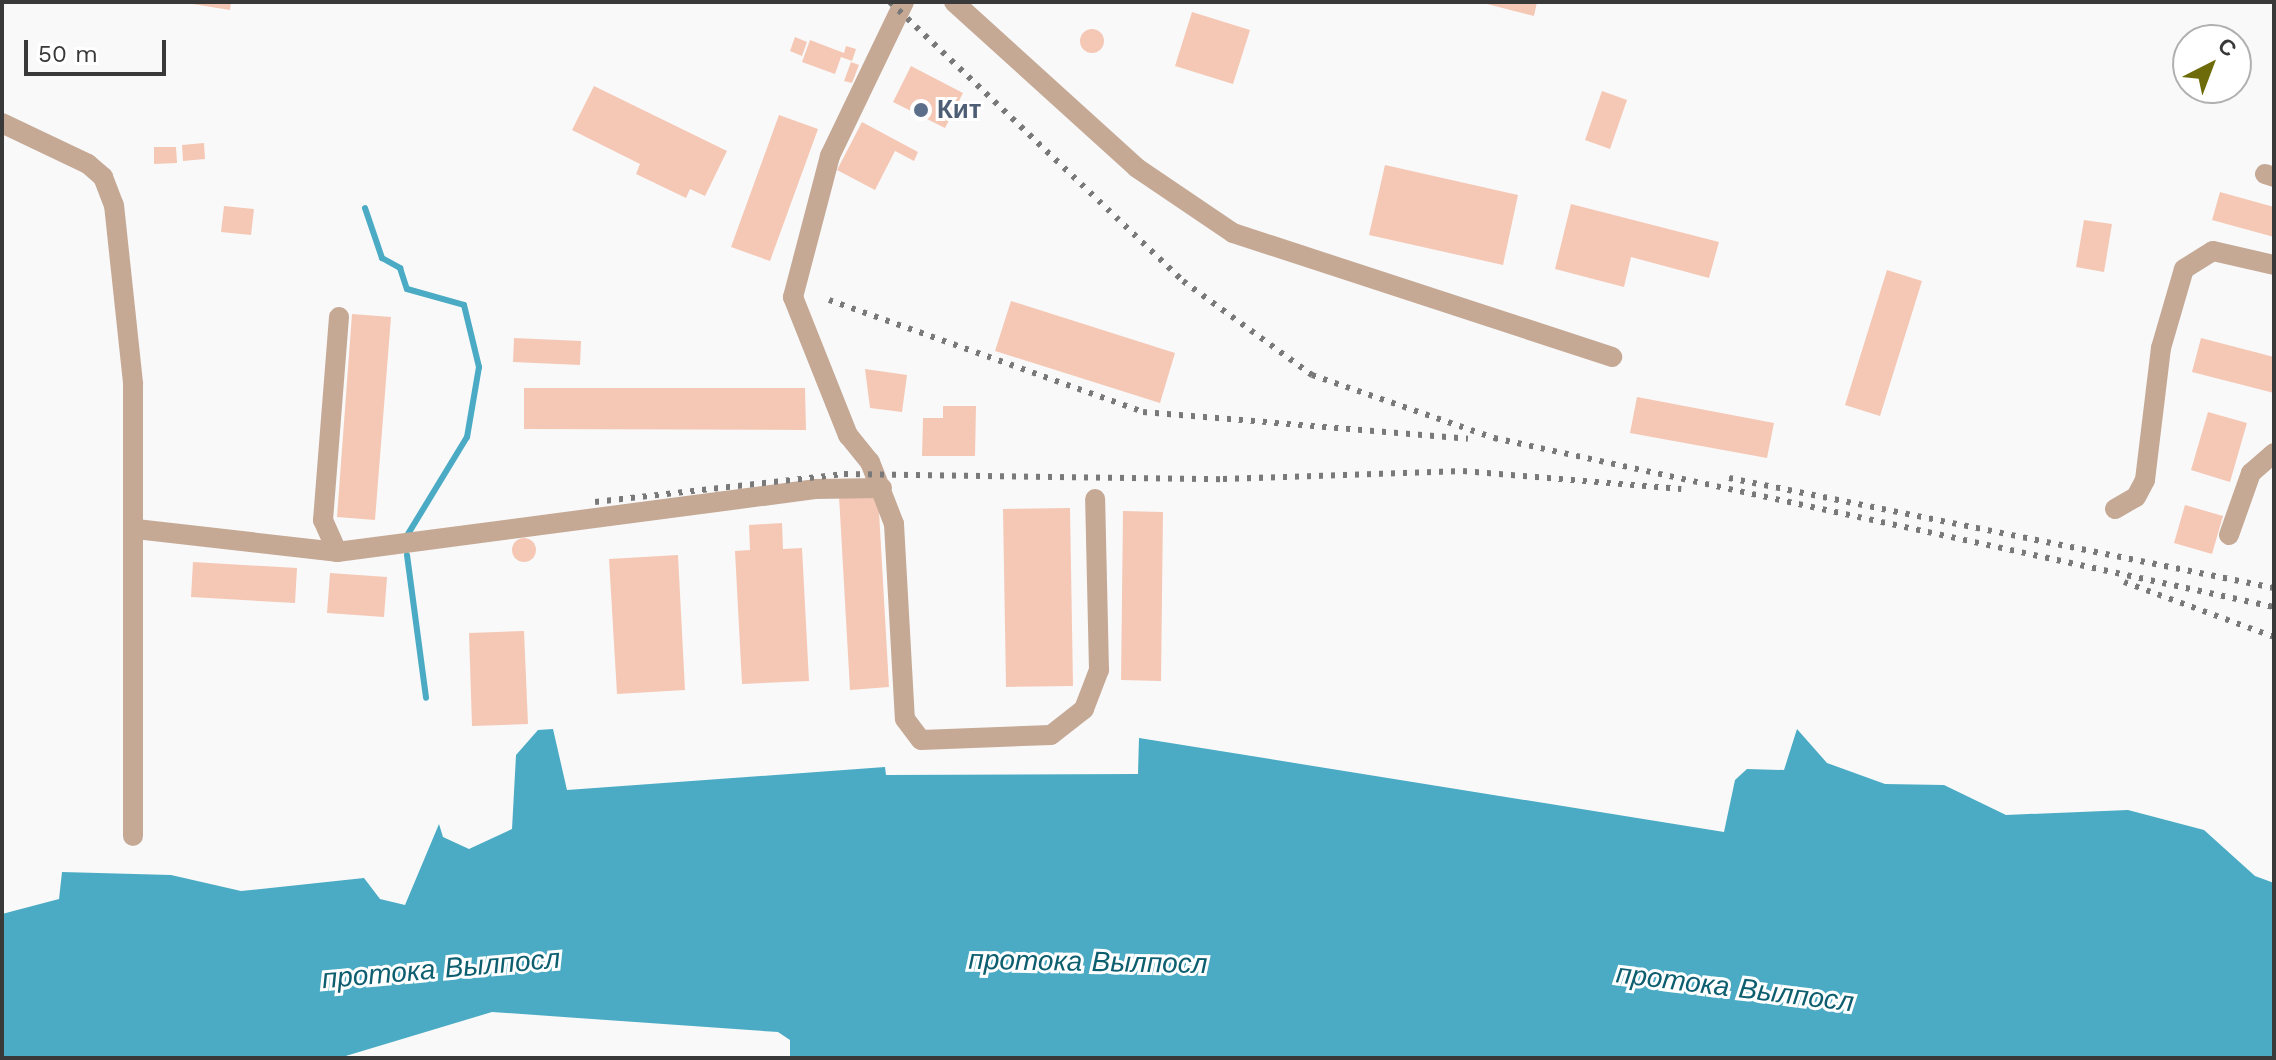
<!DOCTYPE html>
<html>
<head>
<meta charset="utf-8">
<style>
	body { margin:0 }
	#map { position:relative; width:2276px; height:1060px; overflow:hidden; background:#f9f9fa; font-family:"Work Sans",sans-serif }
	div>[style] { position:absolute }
	.water>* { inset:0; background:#4babc4 }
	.stream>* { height:6px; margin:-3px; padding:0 3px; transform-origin:3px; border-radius:3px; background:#4babc4 }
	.building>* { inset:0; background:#f5c8b5 }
	.round { border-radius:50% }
	.minor>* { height:20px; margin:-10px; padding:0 10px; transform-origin:10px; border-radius:10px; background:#c5a995 }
	.rail>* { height:6px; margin-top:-3px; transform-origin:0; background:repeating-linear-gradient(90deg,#79797a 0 4px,transparent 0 12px) }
	.dots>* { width:22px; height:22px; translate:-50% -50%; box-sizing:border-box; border:4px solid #fff; border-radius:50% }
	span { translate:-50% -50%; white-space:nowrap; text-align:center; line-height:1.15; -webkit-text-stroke:6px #fff; paint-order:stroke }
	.service-label { font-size:26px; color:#4e5e75; font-weight:700 }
	.left { translate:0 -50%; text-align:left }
	.water-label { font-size:28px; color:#0d5e6f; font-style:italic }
	.frame { position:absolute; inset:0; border:4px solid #393939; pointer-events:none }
	.north { position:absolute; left:2172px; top:24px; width:80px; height:80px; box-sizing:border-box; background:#fff; border:2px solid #b0b0b0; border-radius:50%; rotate:42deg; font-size:22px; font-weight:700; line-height:32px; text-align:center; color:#393939 }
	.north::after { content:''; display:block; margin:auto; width:28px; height:36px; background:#6e6c0a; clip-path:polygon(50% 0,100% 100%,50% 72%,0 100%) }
	.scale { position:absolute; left:24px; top:40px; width:142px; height:36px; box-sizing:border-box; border:4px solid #393939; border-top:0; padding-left:10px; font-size:24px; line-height:28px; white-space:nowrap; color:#393939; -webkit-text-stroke:6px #fff; paint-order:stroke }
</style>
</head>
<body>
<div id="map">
	<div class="water">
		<i style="clip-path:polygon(553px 729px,567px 790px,885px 767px,886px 775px,1138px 774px,1139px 738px,1724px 832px,1735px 780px,1747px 769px,1784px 770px,1797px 729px,1827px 763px,1885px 784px,1944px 785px,2006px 815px,2128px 810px,2204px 830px,2255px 876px,2274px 883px,2274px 1058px,790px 1058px,790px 1040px,778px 1032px,492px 1012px,339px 1058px,2px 1058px,2px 914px,59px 899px,62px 872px,171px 875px,241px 891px,364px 878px,380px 899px,405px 905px,439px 824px,443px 837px,469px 849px,512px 829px,516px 755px,538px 730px)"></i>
	</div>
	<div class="stream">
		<i style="left:365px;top:208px;width:53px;rotate:71.2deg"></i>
		<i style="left:382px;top:258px;width:21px;rotate:29deg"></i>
		<i style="left:400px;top:268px;width:22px;rotate:72deg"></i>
		<i style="left:407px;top:289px;width:59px;rotate:15.7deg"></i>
		<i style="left:464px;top:305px;width:64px;rotate:76.4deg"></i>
		<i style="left:479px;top:367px;width:71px;rotate:99.7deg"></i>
		<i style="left:467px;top:437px;width:119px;rotate:121.3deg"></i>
		<i style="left:407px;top:555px;width:144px;rotate:82.4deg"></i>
	</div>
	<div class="building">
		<i style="clip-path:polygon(180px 2px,231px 2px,230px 10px)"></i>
		<i style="clip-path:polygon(1479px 2px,1537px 2px,1534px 16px)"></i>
		<i style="clip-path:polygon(1192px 12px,1250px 30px,1233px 84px,1175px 66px)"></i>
		<i class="round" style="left:1080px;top:29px;width:24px;height:24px"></i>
		<i style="clip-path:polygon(795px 37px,807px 42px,802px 56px,790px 51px)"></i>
		<i style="clip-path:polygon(810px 40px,844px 53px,846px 46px,856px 49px,852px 61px,841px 57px,835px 74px,802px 62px)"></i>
		<i style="clip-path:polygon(851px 62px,859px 65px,852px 83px,844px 81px)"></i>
		<i style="clip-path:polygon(911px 66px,963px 93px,945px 128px,893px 102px)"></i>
		<i style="clip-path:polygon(594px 86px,727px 151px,705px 196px,690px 189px,686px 198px,636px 174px,640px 164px,572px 130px)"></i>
		<i style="clip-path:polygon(1602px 91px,1627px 100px,1610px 149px,1585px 140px)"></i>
		<i style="clip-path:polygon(779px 115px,818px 129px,770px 261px,731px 247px)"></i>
		<i style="clip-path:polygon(862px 122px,918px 152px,914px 161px,895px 151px,875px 190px,837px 170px)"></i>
		<i style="clip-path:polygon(204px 143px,205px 159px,183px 161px,182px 145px)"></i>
		<i style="clip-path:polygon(154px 147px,176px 147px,177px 163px,154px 164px)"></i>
		<i style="clip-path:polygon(1385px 165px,1518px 195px,1503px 265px,1369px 235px)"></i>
		<i style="clip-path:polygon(2220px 192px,2274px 207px,2274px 237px,2212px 220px)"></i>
		<i style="clip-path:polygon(1571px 204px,1719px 242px,1709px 278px,1631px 257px,1624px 287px,1555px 269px)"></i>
		<i style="clip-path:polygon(224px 206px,254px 209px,251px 235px,221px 232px)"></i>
		<i style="clip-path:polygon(2084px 220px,2112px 224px,2104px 272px,2076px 267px)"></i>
		<i style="clip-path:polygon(1887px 270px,1922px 281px,1880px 416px,1845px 405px)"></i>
		<i style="clip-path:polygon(1011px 301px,1175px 353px,1160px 403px,995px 351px)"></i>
		<i style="clip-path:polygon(352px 314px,391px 317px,375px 520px,337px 517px)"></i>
		<i style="clip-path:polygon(514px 338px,581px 341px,580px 365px,513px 362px)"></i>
		<i style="clip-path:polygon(2201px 338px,2274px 357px,2274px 393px,2192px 372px)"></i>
		<i style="clip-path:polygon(865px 369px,907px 375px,902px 412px,870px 408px)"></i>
		<i style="clip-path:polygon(524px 388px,805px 388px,806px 430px,524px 429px)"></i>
		<i style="clip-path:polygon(1637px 397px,1774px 423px,1767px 458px,1630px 433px)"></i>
		<i style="clip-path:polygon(943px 406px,976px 406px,975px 456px,922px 456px,923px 418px,943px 418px)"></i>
		<i style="clip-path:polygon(2208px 412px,2247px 423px,2230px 482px,2191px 470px)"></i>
		<i style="clip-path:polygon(878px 494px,889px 687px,850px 690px,839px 496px)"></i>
		<i style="clip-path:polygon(2185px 505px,2223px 516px,2212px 554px,2174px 543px)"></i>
		<i style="clip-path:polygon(1070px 508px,1073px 686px,1006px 687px,1003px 509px)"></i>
		<i style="clip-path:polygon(1123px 511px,1163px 512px,1161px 681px,1121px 680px)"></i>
		<i style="clip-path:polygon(782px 523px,783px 549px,802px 548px,809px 681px,742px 684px,735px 551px,750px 550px,749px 525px)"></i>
		<i class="round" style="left:512px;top:538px;width:24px;height:24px"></i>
		<i style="clip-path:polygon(678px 555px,685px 690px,617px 694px,609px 559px)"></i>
		<i style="clip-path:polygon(193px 562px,297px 568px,295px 603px,191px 597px)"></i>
		<i style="clip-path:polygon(330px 573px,387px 577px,384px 617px,327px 613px)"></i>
		<i style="clip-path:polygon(524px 631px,528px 724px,472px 726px,469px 633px)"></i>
	</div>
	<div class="minor">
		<i style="left:904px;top:2px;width:171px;rotate:115.7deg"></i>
		<i style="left:830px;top:156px;width:146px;rotate:104.7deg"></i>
		<i style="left:793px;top:297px;width:149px;rotate:68.3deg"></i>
		<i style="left:848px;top:435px;width:35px;rotate:51deg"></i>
		<i style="left:870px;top:462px;width:66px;rotate:68.8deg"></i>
		<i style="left:894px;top:524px;width:195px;rotate:86.8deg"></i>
		<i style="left:905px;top:719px;width:26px;rotate:53deg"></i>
		<i style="left:921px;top:740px;width:130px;rotate:-2.2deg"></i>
		<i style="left:1051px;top:735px;width:42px;rotate:-38.2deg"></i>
		<i style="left:1084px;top:709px;width:42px;rotate:-69deg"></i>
		<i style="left:1099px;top:670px;width:171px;rotate:-91.3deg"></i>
		<i style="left:954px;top:2px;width:247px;rotate:42.2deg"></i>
		<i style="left:1137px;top:168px;width:116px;rotate:34.1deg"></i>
		<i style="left:1233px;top:233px;width:399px;rotate:18.1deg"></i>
		<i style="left:2px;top:123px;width:95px;rotate:25.5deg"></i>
		<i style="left:88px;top:164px;width:20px;rotate:41deg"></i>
		<i style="left:103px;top:177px;width:30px;rotate:69deg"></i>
		<i style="left:114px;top:205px;width:180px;rotate:83.9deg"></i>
		<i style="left:133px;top:384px;width:452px;rotate:90deg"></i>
		<i style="left:2265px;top:174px;width:9px;rotate:18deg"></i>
		<i style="left:339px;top:317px;width:204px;rotate:94.5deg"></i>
		<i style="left:323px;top:520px;width:35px;rotate:66deg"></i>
		<i style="left:337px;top:552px;width:482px;rotate:-7.5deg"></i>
		<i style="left:815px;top:489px;width:67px;rotate:-0.9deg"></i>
		<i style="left:2115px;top:509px;width:24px;rotate:-30deg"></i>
		<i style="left:2136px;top:497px;width:19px;rotate:-62deg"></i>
		<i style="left:2145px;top:480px;width:133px;rotate:-83.1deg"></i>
		<i style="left:2161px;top:348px;width:82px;rotate:-73.8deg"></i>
		<i style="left:2184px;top:269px;width:34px;rotate:-32deg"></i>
		<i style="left:2213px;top:251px;width:63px;rotate:12.9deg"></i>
		<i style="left:136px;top:529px;width:202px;rotate:6.5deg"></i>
		<i style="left:2229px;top:535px;width:66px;rotate:-70.5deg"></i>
		<i style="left:2251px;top:473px;width:30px;rotate:-41deg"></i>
	</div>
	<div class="rail">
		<i style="left:890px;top:2px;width:405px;rotate:43.6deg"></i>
		<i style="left:1183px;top:281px;width:160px;rotate:36.1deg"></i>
		<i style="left:1312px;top:375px;width:193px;rotate:19.1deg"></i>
		<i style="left:1494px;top:438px;width:798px;rotate:12.23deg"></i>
		<i style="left:829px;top:300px;width:333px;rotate:19.6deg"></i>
		<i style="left:1143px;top:412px;width:326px;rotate:4.7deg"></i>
		<i style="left:1729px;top:478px;width:556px;rotate:11.41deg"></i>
		<i style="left:595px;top:502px;width:251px;rotate:-6.4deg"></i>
		<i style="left:844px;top:474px;width:379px;rotate:0.8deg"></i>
		<i style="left:1223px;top:479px;width:240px;rotate:-1.9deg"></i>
		<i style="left:1463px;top:471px;width:219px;rotate:4.7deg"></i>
		<i style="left:2124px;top:582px;width:160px;rotate:20.1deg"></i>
	</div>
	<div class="dots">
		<i style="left:921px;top:110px;background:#5c6f8a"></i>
	</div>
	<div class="service-label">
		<span class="left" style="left:937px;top:110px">Кит</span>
	</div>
	<div class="water-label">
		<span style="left:1088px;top:962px;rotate:1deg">протока Вылпосл</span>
		<span style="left:441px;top:969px;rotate:-5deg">протока Вылпосл</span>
		<span style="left:1735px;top:988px;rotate:7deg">протока Вылпосл</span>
	</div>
	<div class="frame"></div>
	<div class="north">С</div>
	<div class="scale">50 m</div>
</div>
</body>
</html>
